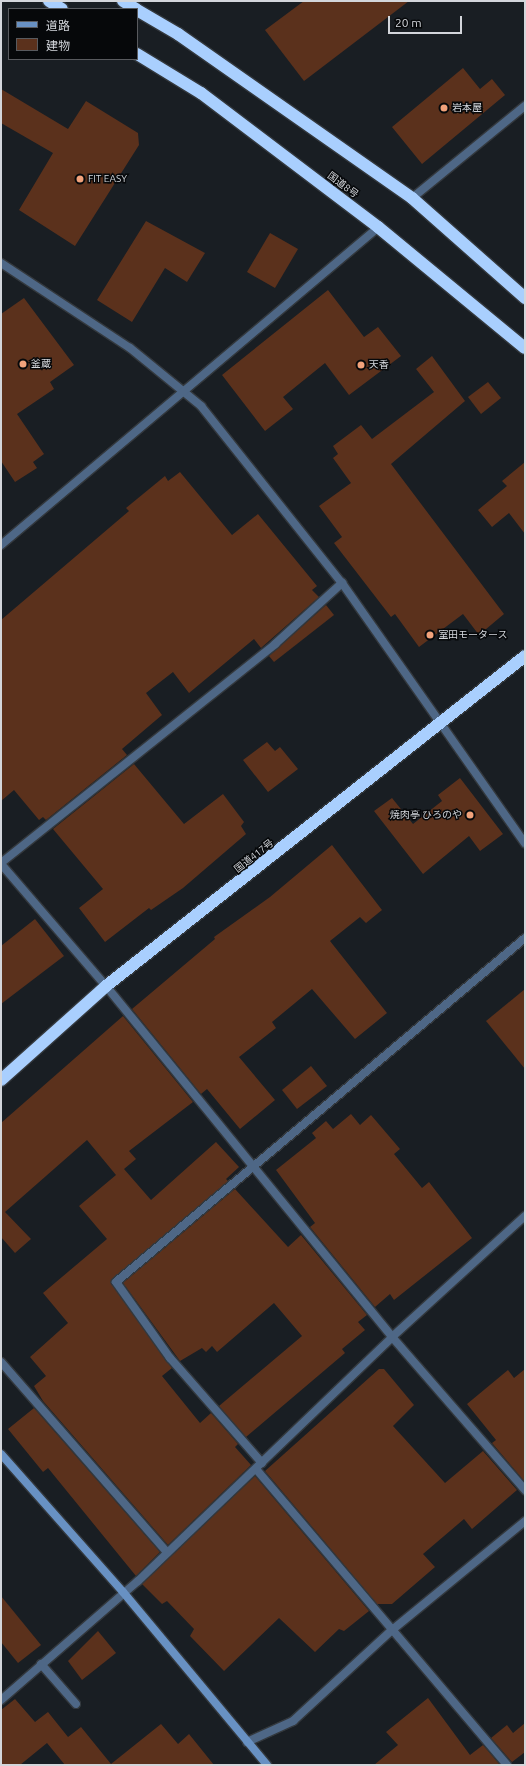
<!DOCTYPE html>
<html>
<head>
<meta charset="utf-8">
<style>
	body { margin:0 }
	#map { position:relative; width:526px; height:1766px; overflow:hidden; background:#191e23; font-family:Ubuntu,"Noto Sans JP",sans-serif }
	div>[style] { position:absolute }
	.building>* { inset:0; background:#5b311c }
	.roads { filter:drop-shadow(1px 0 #33383d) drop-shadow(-1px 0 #33383d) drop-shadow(0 1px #33383d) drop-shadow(0 -1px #33383d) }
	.street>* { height:8px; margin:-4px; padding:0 4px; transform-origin:4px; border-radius:4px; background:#4e6786 }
	.secondary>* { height:8px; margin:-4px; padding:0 4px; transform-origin:4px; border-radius:4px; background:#6891c3 }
	.highway>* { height:12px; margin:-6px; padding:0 6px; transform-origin:6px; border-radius:6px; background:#a9cffe }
	.dots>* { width:11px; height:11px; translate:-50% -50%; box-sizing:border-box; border:2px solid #06080a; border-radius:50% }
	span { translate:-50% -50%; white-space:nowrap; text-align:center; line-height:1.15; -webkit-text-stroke:3px #06080a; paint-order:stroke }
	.poi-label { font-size:10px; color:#d3d6db }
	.left { translate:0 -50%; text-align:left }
	.right { translate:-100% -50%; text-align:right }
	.street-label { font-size:10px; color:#d3d6db }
	.frame { position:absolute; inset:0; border:2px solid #d3d6db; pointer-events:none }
	.legend { position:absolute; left:8px; top:8px; width:130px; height:52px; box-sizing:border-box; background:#06080a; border:1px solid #585a5e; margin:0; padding:5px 7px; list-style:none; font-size:12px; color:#d3d6db }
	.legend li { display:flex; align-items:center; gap:8px; height:20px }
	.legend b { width:20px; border:1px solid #585a5e }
	.scale { position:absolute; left:388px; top:16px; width:74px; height:18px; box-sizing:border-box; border:2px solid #d3d6db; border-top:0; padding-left:5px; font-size:12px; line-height:14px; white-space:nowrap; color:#d3d6db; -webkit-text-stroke:3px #06080a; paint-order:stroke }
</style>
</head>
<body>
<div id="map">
	<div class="building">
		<i style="clip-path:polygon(304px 1px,409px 1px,304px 81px,265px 30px)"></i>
		<i style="clip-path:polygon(463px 68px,480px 89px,492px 79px,505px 95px,422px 164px,392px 127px)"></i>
		<i style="clip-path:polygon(1px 89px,68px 129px,86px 101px,138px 133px,139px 145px,75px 246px,19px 210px,53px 153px,1px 123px)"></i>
		<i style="clip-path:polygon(146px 221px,205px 253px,187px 282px,165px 268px,132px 322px,97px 300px)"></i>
		<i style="clip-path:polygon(270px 233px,298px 249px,275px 288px,247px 272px)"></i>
		<i style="clip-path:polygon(328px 290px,364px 337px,378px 327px,401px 356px,349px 395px,325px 363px,283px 397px,293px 409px,265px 431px,222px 375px)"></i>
		<i style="clip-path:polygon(24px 298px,74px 365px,50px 382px,54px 389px,17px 414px,44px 454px,33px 462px,37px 468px,15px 482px,1px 461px,1px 314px)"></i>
		<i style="clip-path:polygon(432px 356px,465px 401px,391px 464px,504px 614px,479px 635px,463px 614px,419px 647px,395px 614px,391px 617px,334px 543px,342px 537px,319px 506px,351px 483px,333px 458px,338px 454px,333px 446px,361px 425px,372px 439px,434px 392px,416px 369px)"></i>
		<i style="clip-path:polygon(488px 382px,501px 398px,481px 414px,468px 397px)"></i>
		<i style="clip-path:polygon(525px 462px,525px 534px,509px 513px,492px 527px,478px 510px,507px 486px,502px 481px)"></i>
		<i style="clip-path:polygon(180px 472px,232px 535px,258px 514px,317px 586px,312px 590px,319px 597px,261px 648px,254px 639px,189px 693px,173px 672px,146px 693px,162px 715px,122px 749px,127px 755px,46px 820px,43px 817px,39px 820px,14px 790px,1px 801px,1px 620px,129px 511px,126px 508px,165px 476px,168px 481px)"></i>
		<i style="clip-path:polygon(326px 605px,334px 615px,274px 662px,269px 656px)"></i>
		<i style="clip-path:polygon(267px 742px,275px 751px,280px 747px,298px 769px,268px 792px,243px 760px)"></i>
		<i style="clip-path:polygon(134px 764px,184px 824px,223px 794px,244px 822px,241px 826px,246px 834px,183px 888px,151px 910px,149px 908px,105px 942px,79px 908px,103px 889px,53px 829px)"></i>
		<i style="clip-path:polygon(460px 778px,503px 834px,480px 851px,469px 836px,423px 874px,374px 811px,392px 798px,413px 824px,442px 801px,438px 795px)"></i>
		<i style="clip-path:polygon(332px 845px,382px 910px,366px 923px,360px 917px,330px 941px,387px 1013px,355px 1039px,312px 989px,272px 1022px,276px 1028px,239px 1057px,275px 1100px,240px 1129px,207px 1089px,201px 1094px,132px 1009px,215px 939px,214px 937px,270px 897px)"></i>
		<i style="clip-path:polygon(35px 919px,64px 956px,1px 1004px,1px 946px)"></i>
		<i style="clip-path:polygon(525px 989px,525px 1069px,486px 1021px)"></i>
		<i style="clip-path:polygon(123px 1016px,193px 1102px,129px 1151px,136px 1159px,124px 1169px,151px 1200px,216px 1142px,239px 1167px,226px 1179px,228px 1181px,111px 1280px,172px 1368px,162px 1376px,200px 1423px,211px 1413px,238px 1444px,235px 1447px,251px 1465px,168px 1545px,43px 1401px,34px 1386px,46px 1376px,30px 1357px,68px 1323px,43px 1293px,107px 1239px,79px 1206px,116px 1175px,87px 1140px,5px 1212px,31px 1239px,15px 1253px,1px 1237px,1px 1123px)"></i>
		<i style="clip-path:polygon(311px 1066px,327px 1086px,297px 1109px,282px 1090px)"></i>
		<i style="clip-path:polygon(351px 1114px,360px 1125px,371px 1115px,400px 1149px,394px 1154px,422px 1188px,429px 1182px,472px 1238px,394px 1300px,390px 1294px,375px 1307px,310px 1227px,315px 1223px,276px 1170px,316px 1138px,312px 1133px,326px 1121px,333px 1129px)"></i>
		<i style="clip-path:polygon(235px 1189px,288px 1247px,301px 1235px,367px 1315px,358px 1322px,365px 1330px,342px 1349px,345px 1353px,246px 1437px,219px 1406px,302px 1336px,274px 1303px,217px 1352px,212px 1346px,206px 1352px,202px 1348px,180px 1361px,123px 1283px)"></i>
		<i style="clip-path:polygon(379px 1369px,384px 1369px,414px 1405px,393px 1426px,445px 1483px,483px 1451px,517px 1490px,472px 1529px,464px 1519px,423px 1554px,435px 1567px,392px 1604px,377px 1604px,265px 1471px)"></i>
		<i style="clip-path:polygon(525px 1369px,525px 1482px,492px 1443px,496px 1440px,467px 1404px,508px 1370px,514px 1378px)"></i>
		<i style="clip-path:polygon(34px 1408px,160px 1552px,136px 1576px,48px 1468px,43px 1472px,8px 1429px)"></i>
		<i style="clip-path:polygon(255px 1476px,369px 1611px,344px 1631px,339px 1629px,315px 1652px,279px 1618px,224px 1671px,190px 1636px,194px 1629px,167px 1601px,162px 1604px,142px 1584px)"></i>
		<i style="clip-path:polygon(1px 1596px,41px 1645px,18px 1663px,1px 1642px)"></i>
		<i style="clip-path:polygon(98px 1631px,116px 1653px,82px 1680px,68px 1661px)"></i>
		<i style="clip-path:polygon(428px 1698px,470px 1755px,483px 1745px,500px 1765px,374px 1765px,398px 1745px,386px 1732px)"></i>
		<i style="clip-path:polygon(15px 1699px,35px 1722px,48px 1712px,68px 1737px,81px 1727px,111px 1764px,161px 1724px,178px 1744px,189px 1734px,214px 1765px,65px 1765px,47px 1743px,20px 1765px,1px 1765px,1px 1710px)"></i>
		<i style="clip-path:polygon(525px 1723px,525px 1752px,512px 1762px,491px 1738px,507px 1725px,513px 1733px)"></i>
	</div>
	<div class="roads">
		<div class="street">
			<i style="left:412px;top:198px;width:146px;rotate:-39.2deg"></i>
			<i style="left:1px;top:263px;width:154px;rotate:33.4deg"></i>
			<i style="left:130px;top:348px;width:92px;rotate:39.2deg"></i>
			<i style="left:201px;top:406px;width:226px;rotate:51.5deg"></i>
			<i style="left:342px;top:583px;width:318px;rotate:54.9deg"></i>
			<i style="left:1px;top:545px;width:493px;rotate:-40.1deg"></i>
			<i style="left:1px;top:863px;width:351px;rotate:-38.6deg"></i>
			<i style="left:275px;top:644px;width:91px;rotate:-42.3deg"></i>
			<i style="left:1px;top:864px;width:161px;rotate:49.3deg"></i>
			<i style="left:106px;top:986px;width:453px;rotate:50.8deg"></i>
			<i style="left:392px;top:1337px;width:203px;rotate:49deg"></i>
			<i style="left:1px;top:1362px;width:252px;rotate:48.9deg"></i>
			<i style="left:262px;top:1463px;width:140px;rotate:-131.2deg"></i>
			<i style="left:170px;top:1358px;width:93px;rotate:-125.4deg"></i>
			<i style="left:116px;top:1282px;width:534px;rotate:-40.07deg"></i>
			<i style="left:256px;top:1469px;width:388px;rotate:49.7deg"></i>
			<i style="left:41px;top:1664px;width:53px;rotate:48.8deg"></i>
			<i style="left:1px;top:1700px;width:181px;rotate:-41deg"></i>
			<i style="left:138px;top:1581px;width:352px;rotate:-43.8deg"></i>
			<i style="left:392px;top:1337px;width:180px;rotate:-42.3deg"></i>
			<i style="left:247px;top:1742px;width:51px;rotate:-24.5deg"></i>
			<i style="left:293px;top:1721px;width:134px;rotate:-42.6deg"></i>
			<i style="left:392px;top:1630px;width:172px;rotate:-39.3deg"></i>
		</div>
		<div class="secondary">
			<i style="left:1px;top:1454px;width:184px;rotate:48.5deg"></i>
			<i style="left:123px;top:1592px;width:225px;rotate:50.2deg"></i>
		</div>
		<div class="highway">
			<i style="left:49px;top:1px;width:15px;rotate:32deg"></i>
			<i style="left:123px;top:1px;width:15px;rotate:32deg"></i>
			<i style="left:137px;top:10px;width:48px;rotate:30.3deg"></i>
			<i style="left:178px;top:34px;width:286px;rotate:35deg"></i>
			<i style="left:412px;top:198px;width:151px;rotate:41.5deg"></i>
			<i style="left:137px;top:54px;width:75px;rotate:31.4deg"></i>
			<i style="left:201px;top:93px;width:222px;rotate:37.1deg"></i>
			<i style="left:378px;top:227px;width:190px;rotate:39.5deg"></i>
			<i style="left:1px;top:1080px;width:141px;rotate:-41.8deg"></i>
			<i style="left:106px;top:986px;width:533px;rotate:-38.22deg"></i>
		</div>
	</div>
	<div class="dots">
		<i style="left:444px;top:108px;background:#f1a27b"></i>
		<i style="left:80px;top:179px;background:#f1a27b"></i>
		<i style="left:23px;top:364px;background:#f1a27b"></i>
		<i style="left:361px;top:365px;background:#f1a27b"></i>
		<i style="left:430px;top:635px;background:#f1a27b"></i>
		<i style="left:470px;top:815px;background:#f1a27b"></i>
	</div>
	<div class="poi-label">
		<span class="left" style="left:452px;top:108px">岩本屋</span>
		<span class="left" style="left:88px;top:179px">FIT EASY</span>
		<span class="left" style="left:31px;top:364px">釜蔵</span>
		<span class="left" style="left:369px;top:365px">天香</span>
		<span class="left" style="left:438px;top:635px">室田モータース</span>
		<span class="right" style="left:462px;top:815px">焼肉亭 ひろのや</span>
	</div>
	<div class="street-label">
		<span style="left:343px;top:185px;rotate:37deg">国道8号</span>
		<span style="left:254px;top:856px;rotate:-38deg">国道417号</span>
	</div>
	<div class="frame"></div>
	<ul class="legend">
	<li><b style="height:5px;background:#6891c3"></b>道路</li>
	<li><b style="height:11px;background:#5b311c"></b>建物</li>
	</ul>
	<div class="scale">20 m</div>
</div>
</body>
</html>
